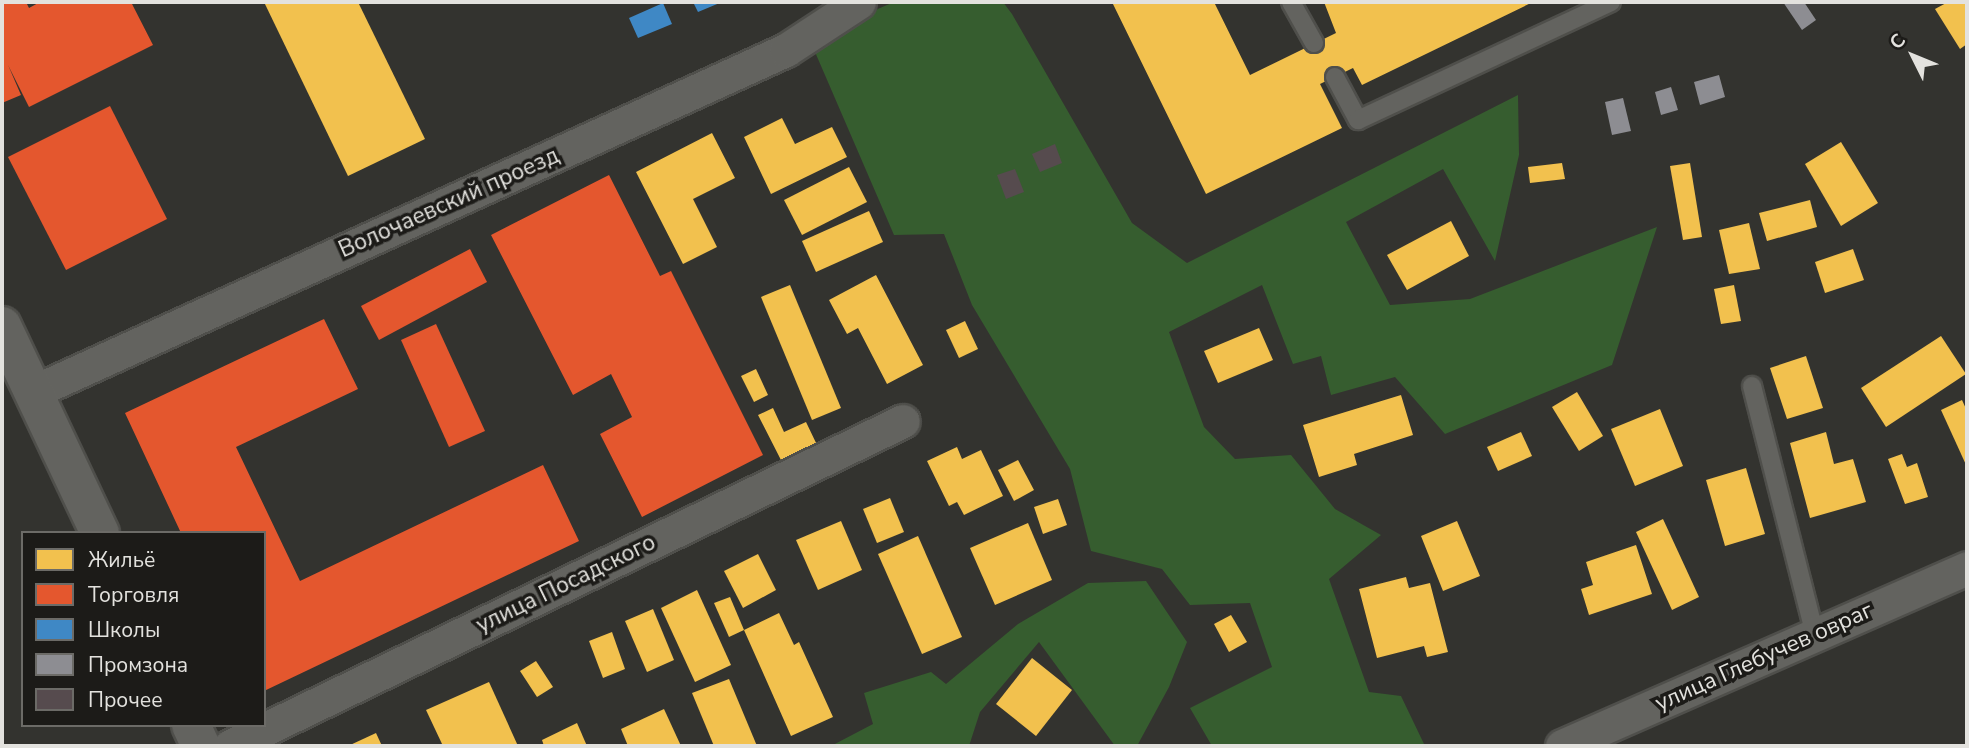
<!DOCTYPE html>
<html>
<head>
<meta charset="utf-8">
<style>
	body { margin:0 }
	#map { position:relative; width:1969px; height:748px; overflow:hidden; background:#33332f; font-family:"Nunito Sans",sans-serif }
	div>[style] { position:absolute }
	.green>* { inset:0; background:#365d2f }
	.homes>* { inset:0; background:#f2c14e }
	.shops>* { inset:0; background:#e4572e }
	.schools>* { inset:0; background:#3f88c5 }
	.industry>* { inset:0; background:#8d8d92 }
	.building>* { inset:0; background:#564b4e }
	.roads { filter:drop-shadow(2px 0 #4f4f4b) drop-shadow(-2px 0 #4f4f4b) drop-shadow(0 2px #4f4f4b) drop-shadow(0 -2px #4f4f4b) }
	.service>* { height:18px; margin:-9px; padding:0 9px; transform-origin:9px; border-radius:9px; background:#63635f }
	.minor>* { height:33px; margin:-16.5px; padding:0 16.5px; transform-origin:16.5px; border-radius:16.5px; background:#63635f }
	.tertiary>* { height:38px; margin:-19px; padding:0 19px; transform-origin:19px; border-radius:19px; background:#63635f }
	span { translate:-50% -50%; white-space:nowrap; text-align:center; line-height:1.15; -webkit-text-stroke:7px #1c1b18; paint-order:stroke }
	.street-label { font-size:23px; color:#e3e2de }
	.frame { position:absolute; inset:0; border:4px solid #e3e2de; pointer-events:none }
	.legend { position:absolute; left:21px; top:531px; width:245px; height:196px; box-sizing:border-box; background:#1c1b18; border:2px solid #6c6b67; margin:0; padding:9px 12px; list-style:none; font-size:21px; color:#e3e2de }
	.legend li { display:flex; align-items:center; gap:14px; height:35px }
	.legend b { width:35px; border:2px solid #6c6b67 }
	.north { position:absolute; left:1878px; top:21px; width:70px; height:70px; -webkit-text-stroke:5px #1c1b18; paint-order:stroke; rotate:313deg; font-size:19px; font-weight:700; line-height:28px; text-align:center; color:#e3e2de }
	.north::after { content:''; display:block; margin:auto; width:24px; height:32px; background:#e3e2de; clip-path:polygon(50% 0,100% 100%,50% 72%,0 100%) }
</style>
</head>
<body>
<div id="map">
	<div class="green">
		<i style="clip-path:polygon(894px 2px,1003px 2px,1012px 14px,1132px 223px,1187px 263px,1518px 95px,1519px 155px,1495px 261px,1443px 169px,1346px 222px,1390px 305px,1470px 299px,1657px 227px,1612px 365px,1445px 434px,1395px 377px,1331px 395px,1321px 356px,1293px 364px,1262px 285px,1169px 332px,1204px 427px,1235px 459px,1291px 455px,1335px 509px,1381px 535px,1329px 579px,1369px 692px,1401px 696px,1425px 746px,1212px 746px,1190px 708px,1272px 667px,1250px 603px,1190px 605px,1162px 569px,1091px 551px,1070px 469px,972px 305px,944px 234px,894px 235px,815px 52px,873px 11px)"></i>
		<i style="clip-path:polygon(1146px 581px,1187px 642px,1169px 687px,1137px 746px,1115px 746px,1039px 642px,980px 712px,969px 746px,831px 746px,873px 724px,864px 693px,931px 672px,946px 684px,1018px 624px,1088px 583px)"></i>
	</div>
	<div class="homes">
		<i style="clip-path:polygon(264px 2px,358px 2px,425px 139px,348px 176px)"></i>
		<i style="clip-path:polygon(1112px 2px,1214px 2px,1250px 75px,1336px 33px,1324px 2px,1533px 2px,1362px 85px,1353px 68px,1320px 84px,1342px 128px,1206px 194px)"></i>
		<i style="clip-path:polygon(1948px 2px,1967px 2px,1967px 44px,1960px 49px,1935px 9px)"></i>
		<i style="clip-path:polygon(782px 118px,795px 144px,832px 127px,847px 157px,771px 194px,744px 137px)"></i>
		<i style="clip-path:polygon(712px 133px,735px 178px,693px 199px,717px 247px,683px 264px,636px 172px)"></i>
		<i style="clip-path:polygon(1841px 142px,1878px 203px,1841px 226px,1805px 164px)"></i>
		<i style="clip-path:polygon(1562px 163px,1565px 179px,1530px 183px,1528px 167px)"></i>
		<i style="clip-path:polygon(1690px 163px,1702px 237px,1683px 240px,1670px 166px)"></i>
		<i style="clip-path:polygon(849px 167px,867px 202px,802px 235px,784px 200px)"></i>
		<i style="clip-path:polygon(1810px 200px,1817px 227px,1767px 241px,1759px 213px)"></i>
		<i style="clip-path:polygon(869px 211px,883px 242px,816px 272px,802px 241px)"></i>
		<i style="clip-path:polygon(1451px 221px,1469px 256px,1407px 290px,1387px 255px)"></i>
		<i style="clip-path:polygon(1749px 223px,1760px 269px,1729px 274px,1719px 230px)"></i>
		<i style="clip-path:polygon(1853px 249px,1864px 280px,1825px 293px,1815px 262px)"></i>
		<i style="clip-path:polygon(876px 275px,923px 365px,887px 384px,858px 328px,847px 334px,829px 300px)"></i>
		<i style="clip-path:polygon(790px 285px,841px 408px,812px 420px,761px 297px)"></i>
		<i style="clip-path:polygon(1734px 285px,1741px 321px,1721px 324px,1714px 289px)"></i>
		<i style="clip-path:polygon(965px 321px,978px 349px,959px 358px,946px 330px)"></i>
		<i style="clip-path:polygon(1259px 328px,1273px 360px,1218px 383px,1204px 351px)"></i>
		<i style="clip-path:polygon(1941px 336px,1966px 374px,1886px 427px,1861px 388px)"></i>
		<i style="clip-path:polygon(1806px 356px,1823px 408px,1787px 419px,1770px 368px)"></i>
		<i style="clip-path:polygon(756px 369px,768px 395px,754px 402px,741px 376px)"></i>
		<i style="clip-path:polygon(1577px 392px,1603px 436px,1579px 451px,1552px 407px)"></i>
		<i style="clip-path:polygon(1401px 395px,1413px 435px,1354px 454px,1357px 465px,1319px 477px,1303px 425px)"></i>
		<i style="clip-path:polygon(1962px 400px,1967px 411px,1967px 467px,1941px 410px)"></i>
		<i style="clip-path:polygon(773px 408px,784px 432px,806px 422px,818px 447px,783px 464px,758px 415px)"></i>
		<i style="clip-path:polygon(1660px 409px,1683px 466px,1635px 486px,1611px 429px)"></i>
		<i style="clip-path:polygon(1521px 432px,1532px 456px,1498px 471px,1487px 447px)"></i>
		<i style="clip-path:polygon(1826px 432px,1834px 464px,1853px 459px,1866px 502px,1810px 518px,1790px 443px)"></i>
		<i style="clip-path:polygon(957px 447px,962px 459px,981px 450px,1003px 496px,964px 515px,957px 502px,949px 506px,927px 461px)"></i>
		<i style="clip-path:polygon(1902px 454px,1907px 467px,1917px 463px,1928px 497px,1905px 504px,1888px 459px)"></i>
		<i style="clip-path:polygon(1018px 460px,1034px 490px,1014px 501px,998px 470px)"></i>
		<i style="clip-path:polygon(1746px 468px,1765px 534px,1725px 546px,1706px 480px)"></i>
		<i style="clip-path:polygon(890px 498px,904px 532px,877px 543px,863px 509px)"></i>
		<i style="clip-path:polygon(1058px 499px,1067px 525px,1043px 534px,1034px 507px)"></i>
		<i style="clip-path:polygon(1663px 519px,1699px 597px,1672px 610px,1636px 532px)"></i>
		<i style="clip-path:polygon(841px 521px,862px 570px,818px 590px,796px 540px)"></i>
		<i style="clip-path:polygon(1457px 521px,1480px 576px,1443px 591px,1421px 536px)"></i>
		<i style="clip-path:polygon(1028px 523px,1052px 580px,995px 605px,970px 548px)"></i>
		<i style="clip-path:polygon(918px 536px,962px 637px,922px 654px,878px 554px)"></i>
		<i style="clip-path:polygon(1636px 545px,1652px 594px,1589px 615px,1581px 589px,1593px 585px,1586px 562px)"></i>
		<i style="clip-path:polygon(758px 554px,776px 590px,743px 608px,724px 571px)"></i>
		<i style="clip-path:polygon(1406px 577px,1409px 588px,1430px 583px,1448px 652px,1427px 657px,1424px 646px,1377px 658px,1359px 589px)"></i>
		<i style="clip-path:polygon(697px 590px,731px 665px,695px 682px,661px 608px)"></i>
		<i style="clip-path:polygon(730px 597px,744px 630px,729px 637px,714px 603px)"></i>
		<i style="clip-path:polygon(653px 609px,674px 660px,647px 672px,625px 621px)"></i>
		<i style="clip-path:polygon(779px 613px,794px 645px,799px 642px,833px 717px,791px 736px,744px 630px)"></i>
		<i style="clip-path:polygon(1231px 615px,1247px 642px,1229px 652px,1214px 624px)"></i>
		<i style="clip-path:polygon(612px 632px,625px 669px,603px 678px,589px 641px)"></i>
		<i style="clip-path:polygon(1032px 658px,1072px 690px,1036px 736px,996px 704px)"></i>
		<i style="clip-path:polygon(536px 661px,553px 687px,537px 697px,520px 671px)"></i>
		<i style="clip-path:polygon(729px 679px,757px 746px,714px 746px,692px 693px)"></i>
		<i style="clip-path:polygon(489px 682px,518px 746px,443px 746px,426px 710px)"></i>
		<i style="clip-path:polygon(664px 709px,681px 746px,628px 746px,621px 729px)"></i>
		<i style="clip-path:polygon(577px 723px,587px 746px,544px 746px,542px 740px)"></i>
		<i style="clip-path:polygon(376px 733px,382px 746px,348px 746px)"></i>
	</div>
	<div class="shops">
		<i style="clip-path:polygon(2px 2px,26px 2px,29px 8px,40px 2px,131px 2px,153px 45px,29px 107px,8px 65px,21px 95px,2px 103px)"></i>
		<i style="clip-path:polygon(110px 106px,167px 219px,66px 270px,8px 157px)"></i>
		<i style="clip-path:polygon(609px 175px,660px 276px,671px 271px,763px 455px,642px 517px,600px 434px,632px 417px,611px 374px,573px 395px,491px 235px)"></i>
		<i style="clip-path:polygon(470px 249px,487px 282px,379px 340px,361px 306px)"></i>
		<i style="clip-path:polygon(324px 319px,358px 389px,236px 447px,300px 581px,543px 465px,579px 541px,264px 691px,264px 533px,181px 533px,125px 413px)"></i>
		<i style="clip-path:polygon(436px 324px,485px 431px,449px 447px,401px 340px)"></i>
	</div>
	<div class="schools">
		<i style="clip-path:polygon(693px 2px,722px 2px,698px 12px)"></i>
		<i style="clip-path:polygon(663px 3px,672px 24px,638px 38px,629px 18px)"></i>
	</div>
	<div class="industry">
		<i style="clip-path:polygon(1783px 2px,1804px 2px,1816px 20px,1802px 30px)"></i>
		<i style="clip-path:polygon(1719px 75px,1725px 97px,1700px 105px,1694px 82px)"></i>
		<i style="clip-path:polygon(1671px 87px,1678px 110px,1661px 115px,1655px 92px)"></i>
		<i style="clip-path:polygon(1623px 98px,1631px 131px,1612px 135px,1605px 102px)"></i>
	</div>
	<div class="building">
		<i style="clip-path:polygon(1055px 144px,1062px 163px,1040px 172px,1032px 154px)"></i>
		<i style="clip-path:polygon(1015px 169px,1024px 192px,1006px 199px,997px 175px)"></i>
	</div>
	<div class="roads">
		<div class="service">
			<i style="left:1291px;top:2px;width:47px;rotate:60.7deg"></i>
			<i style="left:1335px;top:77px;width:49px;rotate:61.9deg"></i>
			<i style="left:1358px;top:120px;width:279px;rotate:-25deg"></i>
			<i style="left:1752px;top:386px;width:257px;rotate:75.8deg"></i>
		</div>
		<div class="minor">
			<i style="left:33px;top:392px;width:827px;rotate:-24.43deg"></i>
			<i style="left:786px;top:50px;width:87px;rotate:-33.3deg"></i>
			<i style="left:230px;top:746px;width:747px;rotate:-25.78deg"></i>
			<i style="left:1562px;top:746px;width:442px;rotate:-23.7deg"></i>
		</div>
		<div class="tertiary">
			<i style="left:2px;top:326px;width:229px;rotate:64.7deg"></i>
			<i style="left:191px;top:725px;width:23px;rotate:65deg"></i>
		</div>
	</div>
	<div class="street-label">
		<span style="left:449px;top:203px;rotate:-24deg">Волочаевский проезд</span>
		<span style="left:566px;top:584px;rotate:-26deg">улица Посадского</span>
		<span style="left:1764px;top:657px;rotate:-24deg">улица Глебучев овраг</span>
	</div>
	<div class="frame"></div>
	<ul class="legend">
	<li><b style="height:19px;background:#f2c14e"></b>Жильё</li>
	<li><b style="height:19px;background:#e4572e"></b>Торговля</li>
	<li><b style="height:19px;background:#3f88c5"></b>Школы</li>
	<li><b style="height:19px;background:#8d8d92"></b>Промзона</li>
	<li><b style="height:19px;background:#564b4e"></b>Прочее</li>
	</ul>
	<div class="north">С</div>
</div>
</body>
</html>
